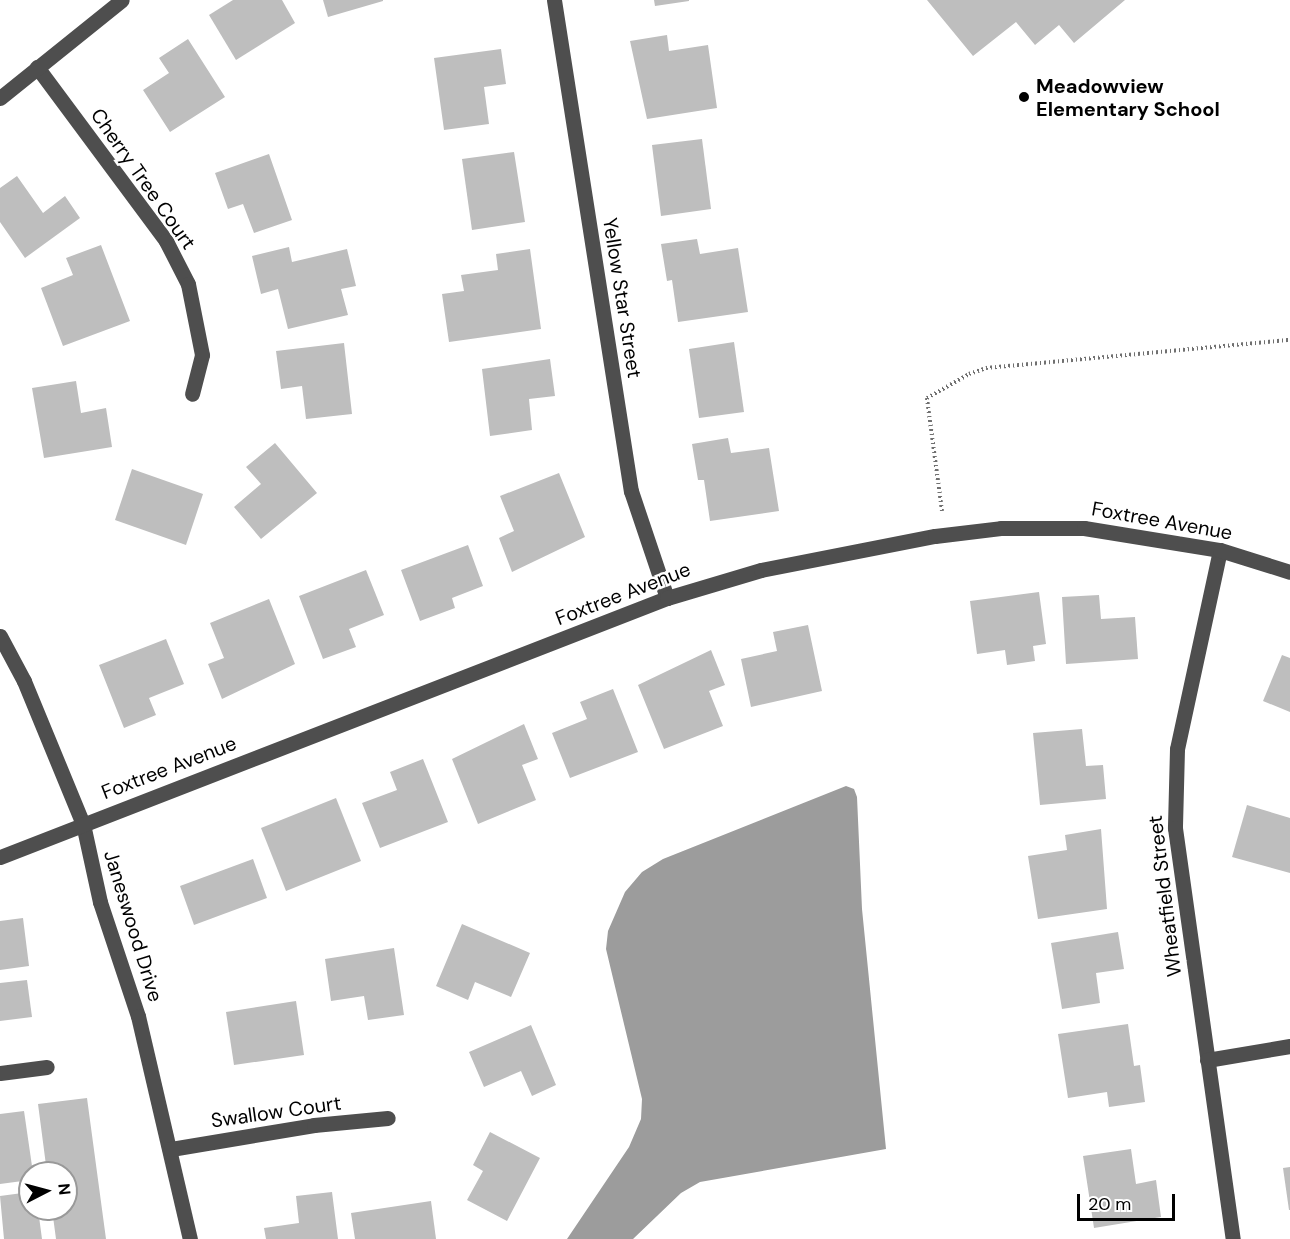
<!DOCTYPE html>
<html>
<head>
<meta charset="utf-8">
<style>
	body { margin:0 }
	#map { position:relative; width:1290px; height:1239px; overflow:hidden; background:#fff; font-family:"DM Sans",sans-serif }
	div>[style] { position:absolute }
	.water>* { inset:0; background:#9c9c9c }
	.building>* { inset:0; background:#bebebe }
	.path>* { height:4px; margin-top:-2px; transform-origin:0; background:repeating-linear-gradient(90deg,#707070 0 1.5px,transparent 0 4.5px) }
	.minor>* { height:15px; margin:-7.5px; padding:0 7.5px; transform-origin:7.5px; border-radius:7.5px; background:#4e4e4e }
	.dots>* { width:16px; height:16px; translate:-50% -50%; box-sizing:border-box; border:3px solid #fff; border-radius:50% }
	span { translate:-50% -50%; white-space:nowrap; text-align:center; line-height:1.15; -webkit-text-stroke:5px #fff; paint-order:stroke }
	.poi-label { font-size:20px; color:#000; font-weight:700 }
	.left { translate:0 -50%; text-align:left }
	.street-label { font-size:20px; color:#000 }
	.north { position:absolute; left:18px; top:1161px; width:60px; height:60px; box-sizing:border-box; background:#fff; border:2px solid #999; border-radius:50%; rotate:84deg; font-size:16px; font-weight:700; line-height:24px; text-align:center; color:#000 }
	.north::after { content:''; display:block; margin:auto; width:21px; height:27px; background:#000; clip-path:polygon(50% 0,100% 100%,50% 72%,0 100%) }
	.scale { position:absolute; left:1077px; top:1194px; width:98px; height:27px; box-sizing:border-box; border:3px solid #000; border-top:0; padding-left:8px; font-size:18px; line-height:21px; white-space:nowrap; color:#000; -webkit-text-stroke:4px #fff; paint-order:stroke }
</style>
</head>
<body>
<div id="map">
	<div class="water">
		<i style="clip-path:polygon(846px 786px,854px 789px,857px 797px,862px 909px,886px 1149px,700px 1182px,681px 1193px,633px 1239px,567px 1239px,629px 1147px,641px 1119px,642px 1099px,606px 949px,608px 931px,625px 892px,642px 872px,663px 859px)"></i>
	</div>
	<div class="building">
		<i style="clip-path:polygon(233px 0,282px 0,295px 23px,236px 60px,209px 15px)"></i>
		<i style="clip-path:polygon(323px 0,383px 0,383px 1px,328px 17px)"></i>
		<i style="clip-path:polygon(654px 0,689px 0,689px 1px,655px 6px)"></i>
		<i style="clip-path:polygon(927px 0,1125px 0,1074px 43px,1059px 25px,1035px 45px,1016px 22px,973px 56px)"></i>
		<i style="clip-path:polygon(667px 35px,669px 51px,708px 45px,717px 108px,647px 119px,630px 41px)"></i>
		<i style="clip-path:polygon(188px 39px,225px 97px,170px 132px,143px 90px,169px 73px,159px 58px)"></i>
		<i style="clip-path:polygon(501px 49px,506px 84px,484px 87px,489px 124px,444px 130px,434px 58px)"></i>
		<i style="clip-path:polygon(702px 139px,711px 209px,661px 216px,652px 145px)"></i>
		<i style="clip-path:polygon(514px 152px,525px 222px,472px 230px,462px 159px)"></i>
		<i style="clip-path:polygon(269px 154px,292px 220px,254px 233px,243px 204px,228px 209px,215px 173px)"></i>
		<i style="clip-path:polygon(17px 176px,43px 213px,65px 196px,80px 218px,25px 258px,0 222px,0 188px)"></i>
		<i style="clip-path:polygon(697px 239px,700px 254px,738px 248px,748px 312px,678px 322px,672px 280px,667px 281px,661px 244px)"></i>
		<i style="clip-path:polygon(101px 245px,130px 321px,63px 346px,41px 288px,73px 275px,66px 258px)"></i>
		<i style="clip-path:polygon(289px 247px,292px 262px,347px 249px,356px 286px,341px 289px,348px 315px,288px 329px,278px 289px,261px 294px,252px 256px)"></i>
		<i style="clip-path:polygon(530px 249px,541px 329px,449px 342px,442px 294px,464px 291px,461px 275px,498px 270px,496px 254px)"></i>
		<i style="clip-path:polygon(734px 342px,744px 412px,699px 418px,689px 349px)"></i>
		<i style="clip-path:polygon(344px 343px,352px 414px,306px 419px,302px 386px,281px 389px,276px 351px)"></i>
		<i style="clip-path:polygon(550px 359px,555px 396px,529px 399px,532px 430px,490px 436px,482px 369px)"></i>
		<i style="clip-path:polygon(76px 381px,81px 413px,106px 408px,112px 447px,44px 458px,32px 388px)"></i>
		<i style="clip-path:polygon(728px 438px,731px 453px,769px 448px,779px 511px,710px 521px,704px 480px,698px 480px,692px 444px)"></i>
		<i style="clip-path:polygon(275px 443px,317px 493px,261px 539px,234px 507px,261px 484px,246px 467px)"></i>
		<i style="clip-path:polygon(132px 469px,203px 494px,186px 545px,115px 520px)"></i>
		<i style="clip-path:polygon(559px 473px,585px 537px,512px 572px,499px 538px,514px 531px,500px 496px)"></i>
		<i style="clip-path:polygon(468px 545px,483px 586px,452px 598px,455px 608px,420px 621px,401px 570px)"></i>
		<i style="clip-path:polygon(366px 570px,384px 615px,349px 629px,356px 647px,323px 659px,299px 596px)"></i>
		<i style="clip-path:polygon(1039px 592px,1046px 644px,1033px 646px,1035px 661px,1007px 665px,1005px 650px,977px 654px,970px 601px)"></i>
		<i style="clip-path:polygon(1099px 595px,1101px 619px,1135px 617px,1138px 659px,1066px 664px,1062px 597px)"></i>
		<i style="clip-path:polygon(269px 599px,295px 664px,222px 699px,208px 664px,224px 658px,210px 623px)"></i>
		<i style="clip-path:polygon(808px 625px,822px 691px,751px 707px,741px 659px,777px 651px,773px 632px)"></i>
		<i style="clip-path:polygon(166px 639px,184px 684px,149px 698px,156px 715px,124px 728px,99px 665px)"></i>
		<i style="clip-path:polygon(711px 650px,725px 685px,709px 691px,723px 726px,664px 749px,638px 685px)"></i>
		<i style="clip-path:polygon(1282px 655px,1290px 658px,1290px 712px,1263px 701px)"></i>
		<i style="clip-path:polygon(613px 689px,638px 752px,570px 778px,552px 733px,587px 719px,580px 702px)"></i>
		<i style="clip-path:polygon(524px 724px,538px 759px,522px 765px,536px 800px,478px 824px,452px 759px)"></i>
		<i style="clip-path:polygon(1082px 729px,1086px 766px,1103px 765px,1106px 799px,1040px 805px,1033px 733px)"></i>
		<i style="clip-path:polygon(423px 759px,448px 822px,380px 848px,362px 803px,397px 790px,390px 772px)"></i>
		<i style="clip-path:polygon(336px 798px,361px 861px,286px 891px,261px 828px)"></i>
		<i style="clip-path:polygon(1247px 805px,1290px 818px,1290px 873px,1232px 857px)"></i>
		<i style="clip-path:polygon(1101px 829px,1107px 909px,1038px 919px,1028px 856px,1067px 850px,1065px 835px)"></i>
		<i style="clip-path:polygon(253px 859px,267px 898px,194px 925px,180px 886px)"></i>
		<i style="clip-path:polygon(23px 918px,29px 966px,0 970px,0 921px)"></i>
		<i style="clip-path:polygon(462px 924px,530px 953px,511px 997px,475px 982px,468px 1000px,436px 986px)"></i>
		<i style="clip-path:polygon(1118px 932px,1124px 969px,1096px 973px,1100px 1003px,1062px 1009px,1051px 943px)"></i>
		<i style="clip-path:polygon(394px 948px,404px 1015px,368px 1020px,364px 996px,331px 1001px,325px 959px)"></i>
		<i style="clip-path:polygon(27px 980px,32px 1017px,0 1021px,0 983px)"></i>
		<i style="clip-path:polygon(296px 1001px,304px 1055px,234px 1065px,226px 1012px)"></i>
		<i style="clip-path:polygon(1128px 1024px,1134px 1066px,1140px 1065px,1145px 1102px,1109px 1107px,1107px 1092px,1068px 1098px,1058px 1034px)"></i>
		<i style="clip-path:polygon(531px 1025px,556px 1085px,532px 1096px,521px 1071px,484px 1087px,469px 1052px)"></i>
		<i style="clip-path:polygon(87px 1098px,106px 1239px,56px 1239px,52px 1209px,66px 1209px,66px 1173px,47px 1173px,38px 1104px)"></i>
		<i style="clip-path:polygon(24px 1111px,33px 1173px,30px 1180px,0 1184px,0 1114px)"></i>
		<i style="clip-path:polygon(490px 1132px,540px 1158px,507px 1221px,467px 1200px,483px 1171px,473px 1165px)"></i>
		<i style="clip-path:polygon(1131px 1149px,1136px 1184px,1156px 1180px,1161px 1217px,1094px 1228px,1083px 1156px)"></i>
		<i style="clip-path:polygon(1290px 1167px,1290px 1210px,1289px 1210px,1283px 1168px)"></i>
		<i style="clip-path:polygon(30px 1192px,30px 1209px,38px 1209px,42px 1239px,4px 1239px,0 1196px)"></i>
		<i style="clip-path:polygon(332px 1192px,338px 1239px,266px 1239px,264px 1228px,299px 1223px,296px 1196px)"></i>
		<i style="clip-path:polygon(431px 1201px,436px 1239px,355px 1239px,351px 1213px)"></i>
	</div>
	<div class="path">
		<i style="left:942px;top:511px;width:114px;rotate:-97.6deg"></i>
		<i style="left:927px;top:398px;width:48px;rotate:-29.7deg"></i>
		<i style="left:969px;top:374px;width:18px;rotate:-19deg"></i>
		<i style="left:986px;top:368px;width:305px;rotate:-5.3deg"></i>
	</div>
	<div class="minor">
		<i style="left:554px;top:0;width:497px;rotate:81.1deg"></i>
		<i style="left:631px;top:491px;width:113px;rotate:71.4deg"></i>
		<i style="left:37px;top:67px;width:217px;rotate:53.4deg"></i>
		<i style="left:166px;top:241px;width:48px;rotate:62.9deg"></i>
		<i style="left:188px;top:284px;width:72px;rotate:78.8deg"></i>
		<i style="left:202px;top:355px;width:40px;rotate:104.4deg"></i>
		<i style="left:0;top:98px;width:156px;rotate:-38.8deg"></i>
		<i style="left:1220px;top:550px;width:204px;rotate:102.2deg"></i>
		<i style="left:1177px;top:749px;width:79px;rotate:91.5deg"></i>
		<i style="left:1175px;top:828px;width:415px;rotate:82deg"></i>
		<i style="left:0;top:636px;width:51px;rotate:61.9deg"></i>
		<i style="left:24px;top:681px;width:155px;rotate:67.6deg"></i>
		<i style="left:83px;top:824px;width:80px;rotate:77.7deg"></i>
		<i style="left:100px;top:902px;width:120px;rotate:71.6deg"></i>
		<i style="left:138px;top:1016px;width:229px;rotate:76.9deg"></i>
		<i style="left:0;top:857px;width:716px;rotate:-21.22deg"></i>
		<i style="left:667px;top:598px;width:98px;rotate:-16.6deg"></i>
		<i style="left:761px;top:570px;width:177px;rotate:-11.1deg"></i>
		<i style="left:935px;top:536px;width:66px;rotate:-6.9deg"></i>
		<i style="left:1001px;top:528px;width:83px"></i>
		<i style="left:1084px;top:528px;width:138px;rotate:9.2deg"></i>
		<i style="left:1220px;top:550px;width:73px;rotate:17.4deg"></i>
		<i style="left:1207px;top:1060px;width:84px;rotate:-9.6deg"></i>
		<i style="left:0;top:1073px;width:47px;rotate:-7.3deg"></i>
		<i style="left:171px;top:1149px;width:145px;rotate:-9.5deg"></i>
		<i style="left:314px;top:1125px;width:74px;rotate:-5.4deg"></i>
	</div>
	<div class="dots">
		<i style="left:1024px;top:97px;background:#000"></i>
	</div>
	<div class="poi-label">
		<span class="left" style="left:1036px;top:98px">Meadowview<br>Elementary School</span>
	</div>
	<div class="street-label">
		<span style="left:143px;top:179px;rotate:55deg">Cherry Tree Court</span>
		<span style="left:622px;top:298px;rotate:81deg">Yellow Star Street</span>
		<span style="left:1162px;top:521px;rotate:10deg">Foxtree Avenue</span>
		<span style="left:623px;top:594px;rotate:-21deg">Foxtree Avenue</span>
		<span style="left:169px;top:768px;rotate:-21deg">Foxtree Avenue</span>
		<span style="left:1165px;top:896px;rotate:-97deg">Wheatfield Street</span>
		<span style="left:133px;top:926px;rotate:73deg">Janeswood Drive</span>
		<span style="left:276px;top:1112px;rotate:-8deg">Swallow Court</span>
	</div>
	<div class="north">N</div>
	<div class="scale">20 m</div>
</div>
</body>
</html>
